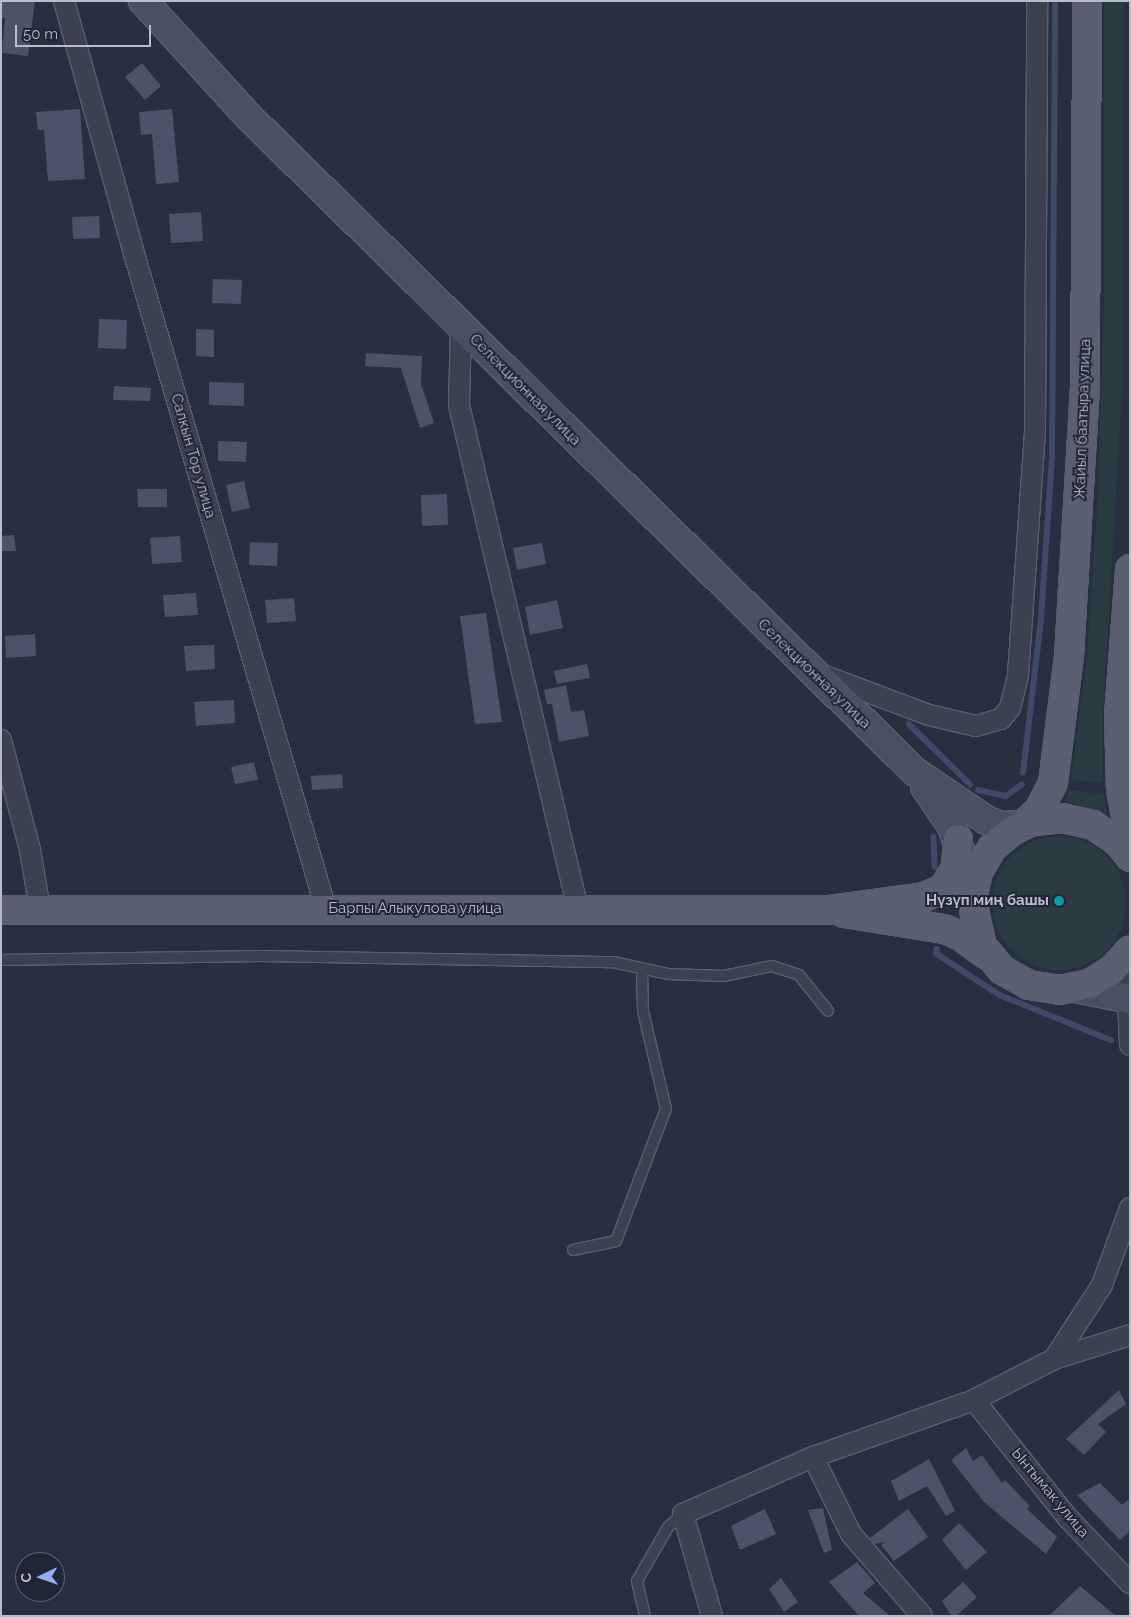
<!DOCTYPE html>
<html>
<head>
<meta charset="utf-8">
<style>
	body { margin:0 }
	#map { position:relative; width:1131px; height:1617px; overflow:hidden; background:#282f41; font-family:Raleway,sans-serif }
	div>[style] { position:absolute }
	.green>* { inset:0; background:#2a3b42 }
	.round { border-radius:50% }
	.stream>* { height:5.5px; margin:-2.75px; padding:0 2.75px; transform-origin:2.75px; border-radius:2.75px; background:#3f4a69 }
	.building>* { inset:0; background:#4c5368 }
	.roads { filter:drop-shadow(1px 0 #5a5f6e) drop-shadow(-1px 0 #5a5f6e) drop-shadow(0 1px #5a5f6e) drop-shadow(0 -1px #5a5f6e) }
	.lane>* { height:10px; margin:-5px; padding:0 5px; transform-origin:5px; border-radius:5px; background:#3c4151 }
	.street>* { height:20px; margin:-10px; padding:0 10px; transform-origin:10px; border-radius:10px; background:#3c4151 }
	.secondary>* { height:28px; margin:-14px; padding:0 14px; transform-origin:14px; border-radius:14px; background:#4a5064 }
	.primary>* { height:28px; margin:-14px; padding:0 14px; transform-origin:14px; border-radius:14px; background:#5a6071 }
	.dots>* { width:14px; height:14px; translate:-50% -50%; box-sizing:border-box; border:2px solid #212636; border-radius:50% }
	span { translate:-50% -50%; white-space:nowrap; text-align:center; line-height:1.15; -webkit-text-stroke:4px #212636; paint-order:stroke }
	.street-label { font-size:15px; color:#b9bdcb }
	.poi-label { font-size:15px; color:#b9bdcb; font-weight:700 }
	.right { translate:-100% -50%; text-align:right }
	.frame { position:absolute; inset:0; border:2px solid #b9bdcb; pointer-events:none }
	.north { position:absolute; left:15px; top:1552px; width:50px; height:50px; box-sizing:border-box; background:#212636; border:1px solid #5e6272; border-radius:50%; rotate:267deg; font-size:14px; font-weight:700; line-height:20px; text-align:center; color:#b9bdcb }
	.north::after { content:''; display:block; margin:auto; width:18px; height:22px; background:#96abf3; clip-path:polygon(50% 0,100% 100%,50% 72%,0 100%) }
	.scale { position:absolute; left:15px; top:25px; width:136px; height:22px; box-sizing:border-box; border:2px solid #b9bdcb; border-top:0; padding-left:6px; font-size:15px; line-height:18px; white-space:nowrap; color:#b9bdcb; -webkit-text-stroke:4px #212636; paint-order:stroke }
</style>
</head>
<body>
<div id="map">
	<div class="green">
		<i style="clip-path:polygon(1104px 1px,1124px 1px,1122px 394px,1103px 713px,1103px 783px,1071px 780px,1087px 657px,1098px 495px,1104px 295px)"></i>
		<i style="clip-path:polygon(1069px 790px,1104px 794px,1107px 814px,1065px 801px)"></i>
		<i class="round" style="left:992px;top:836px;width:134px;height:134px"></i>
	</div>
	<div class="stream">
		<i style="left:909px;top:724px;width:86px;rotate:44.5deg"></i>
		<i style="left:1023px;top:773px;width:155px;rotate:-83.3deg"></i>
		<i style="left:1041px;top:619px;width:163px;rotate:-86.1deg"></i>
		<i style="left:1052px;top:456px;width:455px;rotate:-89.6deg"></i>
		<i style="left:978px;top:790px;width:29px;rotate:12deg"></i>
		<i style="left:1006px;top:796px;width:19px;rotate:-36deg"></i>
		<i style="left:934px;top:837px;width:30px;rotate:88deg"></i>
		<i style="left:937px;top:949px;width:5px;rotate:90deg"></i>
		<i style="left:937px;top:954px;width:75px;rotate:33.1deg"></i>
		<i style="left:1000px;top:995px;width:120px;rotate:22.1deg"></i>
	</div>
	<div class="building">
		<i style="clip-path:polygon(1px 1px,35px 1px,28px 56px,2px 53px,5px 18px,1px 18px)"></i>
		<i style="clip-path:polygon(142px 63px,161px 86px,145px 100px,125px 77px)"></i>
		<i style="clip-path:polygon(80px 109px,85px 179px,48px 181px,44px 130px,38px 130px,36px 112px)"></i>
		<i style="clip-path:polygon(172px 109px,179px 182px,156px 184px,152px 134px,141px 135px,139px 112px)"></i>
		<i style="clip-path:polygon(201px 212px,203px 241px,171px 243px,169px 214px)"></i>
		<i style="clip-path:polygon(99px 216px,100px 238px,73px 239px,72px 217px)"></i>
		<i style="clip-path:polygon(213px 279px,242px 280px,241px 304px,212px 303px)"></i>
		<i style="clip-path:polygon(99px 319px,127px 320px,126px 349px,98px 348px)"></i>
		<i style="clip-path:polygon(196px 329px,214px 330px,214px 357px,196px 356px)"></i>
		<i style="clip-path:polygon(366px 353px,422px 356px,421px 384px,434px 423px,420px 428px,401px 368px,365px 366px)"></i>
		<i style="clip-path:polygon(209px 382px,244px 383px,244px 406px,209px 405px)"></i>
		<i style="clip-path:polygon(114px 386px,151px 388px,150px 401px,113px 400px)"></i>
		<i style="clip-path:polygon(218px 441px,247px 442px,246px 462px,218px 461px)"></i>
		<i style="clip-path:polygon(244px 481px,250px 508px,232px 512px,226px 485px)"></i>
		<i style="clip-path:polygon(137px 489px,167px 489px,167px 507px,138px 507px)"></i>
		<i style="clip-path:polygon(447px 494px,448px 525px,422px 526px,421px 495px)"></i>
		<i style="clip-path:polygon(14px 535px,16px 551px,1px 551px,1px 536px)"></i>
		<i style="clip-path:polygon(180px 536px,182px 562px,152px 564px,150px 538px)"></i>
		<i style="clip-path:polygon(250px 542px,278px 543px,277px 566px,249px 565px)"></i>
		<i style="clip-path:polygon(542px 543px,546px 564px,517px 570px,513px 548px)"></i>
		<i style="clip-path:polygon(196px 593px,198px 615px,165px 617px,163px 595px)"></i>
		<i style="clip-path:polygon(294px 598px,296px 621px,267px 623px,265px 600px)"></i>
		<i style="clip-path:polygon(557px 600px,563px 628px,530px 635px,525px 607px)"></i>
		<i style="clip-path:polygon(486px 613px,502px 722px,475px 724px,460px 616px)"></i>
		<i style="clip-path:polygon(35px 634px,36px 656px,6px 658px,5px 636px)"></i>
		<i style="clip-path:polygon(214px 645px,215px 669px,186px 671px,184px 646px)"></i>
		<i style="clip-path:polygon(587px 664px,590px 678px,557px 684px,554px 671px)"></i>
		<i style="clip-path:polygon(566px 685px,571px 712px,584px 710px,589px 736px,559px 742px,552px 704px,547px 704px,544px 690px)"></i>
		<i style="clip-path:polygon(234px 700px,235px 723px,196px 726px,194px 702px)"></i>
		<i style="clip-path:polygon(254px 762px,258px 780px,235px 784px,231px 767px)"></i>
		<i style="clip-path:polygon(342px 774px,343px 788px,312px 790px,311px 776px)"></i>
		<i style="clip-path:polygon(1119px 1390px,1126px 1404px,1098px 1424px,1106px 1432px,1084px 1455px,1066px 1439px)"></i>
		<i style="clip-path:polygon(966px 1448px,973px 1461px,982px 1455px,1002px 1483px,1005px 1480px,1030px 1506px,1027px 1509px,1057px 1537px,1046px 1554px,984px 1502px,951px 1460px)"></i>
		<i style="clip-path:polygon(929px 1459px,955px 1511px,946px 1516px,927px 1486px,899px 1501px,891px 1481px)"></i>
		<i style="clip-path:polygon(1100px 1483px,1122px 1505px,1130px 1498px,1130px 1531px,1120px 1540px,1077px 1495px)"></i>
		<i style="clip-path:polygon(823px 1508px,832px 1550px,824px 1553px,808px 1510px)"></i>
		<i style="clip-path:polygon(765px 1509px,776px 1534px,740px 1550px,731px 1526px)"></i>
		<i style="clip-path:polygon(908px 1509px,928px 1537px,894px 1561px,881px 1545px,885px 1542px,875px 1544px,870px 1538px)"></i>
		<i style="clip-path:polygon(959px 1523px,987px 1552px,966px 1570px,942px 1540px)"></i>
		<i style="clip-path:polygon(857px 1562px,875px 1583px,863px 1593px,890px 1616px,859px 1616px,829px 1582px)"></i>
		<i style="clip-path:polygon(781px 1578px,798px 1602px,784px 1612px,769px 1589px)"></i>
		<i style="clip-path:polygon(963px 1582px,977px 1597px,956px 1616px,951px 1616px,942px 1601px)"></i>
		<i style="clip-path:polygon(1080px 1586px,1116px 1616px,1049px 1616px)"></i>
	</div>
	<div class="roads">
		<div class="lane">
			<i style="left:1px;top:960px;width:261px;rotate:-0.9deg"></i>
			<i style="left:262px;top:956px;width:351px;rotate:1deg"></i>
			<i style="left:613px;top:962px;width:56px;rotate:12.3deg"></i>
			<i style="left:668px;top:974px;width:56px;rotate:2deg"></i>
			<i style="left:724px;top:976px;width:49px;rotate:-11.8deg"></i>
			<i style="left:772px;top:966px;width:28px;rotate:18deg"></i>
			<i style="left:799px;top:975px;width:46px;rotate:51.1deg"></i>
			<i style="left:573px;top:1250px;width:44px;rotate:-11.8deg"></i>
			<i style="left:616px;top:1241px;width:141px;rotate:-69.3deg"></i>
			<i style="left:666px;top:1109px;width:101px;rotate:-103.2deg"></i>
			<i style="left:643px;top:1011px;width:42px;rotate:-91.4deg"></i>
			<i style="left:645px;top:1616px;width:36px;rotate:-103deg"></i>
			<i style="left:637px;top:1581px;width:62px;rotate:-60.1deg"></i>
			<i style="left:668px;top:1527px;width:20px;rotate:-41deg"></i>
		</div>
		<div class="street">
			<i style="left:64px;top:1px;width:266px;rotate:74.5deg"></i>
			<i style="left:135px;top:257px;width:679px;rotate:73.67deg"></i>
			<i style="left:461px;top:327px;width:78px;rotate:91.5deg"></i>
			<i style="left:459px;top:405px;width:518px;rotate:76.72deg"></i>
			<i style="left:820px;top:674px;width:116px;rotate:20.6deg"></i>
			<i style="left:929px;top:715px;width:48px;rotate:13.2deg"></i>
			<i style="left:976px;top:726px;width:26px;rotate:-16deg"></i>
			<i style="left:1001px;top:719px;width:14px;rotate:-51deg"></i>
			<i style="left:1010px;top:708px;width:34px;rotate:-76deg"></i>
			<i style="left:1018px;top:675px;width:244px;rotate:-86deg"></i>
			<i style="left:1035px;top:432px;width:431px;rotate:-89.7deg"></i>
			<i style="left:1px;top:740px;width:114px;rotate:75.2deg"></i>
			<i style="left:30px;top:850px;width:60px;rotate:80.4deg"></i>
			<i style="left:1126px;top:956px;width:89px;rotate:87.4deg"></i>
			<i style="left:1054px;top:1359px;width:88px;rotate:-57deg"></i>
			<i style="left:1102px;top:1285px;width:82px;rotate:-70deg"></i>
			<i style="left:974px;top:1400px;width:151px;rotate:51.5deg"></i>
			<i style="left:1068px;top:1518px;width:90px;rotate:46.4deg"></i>
			<i style="left:813px;top:1457px;width:86px;rotate:63.7deg"></i>
			<i style="left:851px;top:1534px;width:108px;rotate:49.1deg"></i>
			<i style="left:712px;top:1616px;width:106px;rotate:-105.9deg"></i>
			<i style="left:683px;top:1514px;width:142px;rotate:-23.7deg"></i>
			<i style="left:813px;top:1457px;width:171px;rotate:-19.5deg"></i>
			<i style="left:974px;top:1400px;width:90px;rotate:-27.1deg"></i>
			<i style="left:1054px;top:1359px;width:80px;rotate:-17.5deg"></i>
		</div>
		<div class="secondary">
			<i style="left:143px;top:1px;width:157px;rotate:47.6deg"></i>
			<i style="left:249px;top:117px;width:933px;rotate:44.52deg"></i>
			<i style="left:914px;top:771px;width:87px;rotate:34.2deg"></i>
			<i style="left:986px;top:820px;width:16px;rotate:22deg"></i>
			<i style="left:1001px;top:826px;width:22px;rotate:-3deg"></i>
			<i style="left:925px;top:787px;width:48px;rotate:56deg"></i>
			<i style="left:952px;top:827px;width:36px;rotate:71deg"></i>
			<i style="left:1075px;top:988px;width:56px;rotate:11.3deg"></i>
		</div>
		<div class="primary">
			<i style="left:1130px;top:569px;width:145px;rotate:94.3deg"></i>
			<i style="left:1119px;top:714px;width:76px;rotate:88.5deg"></i>
			<i style="left:1121px;top:790px;width:48px;rotate:79.2deg"></i>
			<i style="left:1023px;top:825px;width:22px;rotate:-43deg"></i>
			<i style="left:1039px;top:810px;width:30px;rotate:-63deg"></i>
			<i style="left:1053px;top:783px;width:128px;rotate:-82.8deg"></i>
			<i style="left:1069px;top:656px;width:266px;rotate:-86.6deg"></i>
			<i style="left:1085px;top:390px;width:389px;rotate:-89.7deg"></i>
			<i style="left:1130px;top:857px;width:19px;rotate:-129deg"></i>
			<i style="left:1118px;top:842px;width:30px;rotate:-146deg"></i>
			<i style="left:1093px;top:825px;width:31px;rotate:-167deg"></i>
			<i style="left:1063px;top:818px;width:31px;rotate:174deg"></i>
			<i style="left:1032px;top:821px;width:22px;rotate:153deg"></i>
			<i style="left:1012px;top:831px;width:26px;rotate:140deg"></i>
			<i style="left:992px;top:848px;width:28px;rotate:120deg"></i>
			<i style="left:978px;top:872px;width:30px;rotate:102deg"></i>
			<i style="left:972px;top:901px;width:46px;rotate:77.5deg"></i>
			<i style="left:982px;top:946px;width:31px;rotate:50deg"></i>
			<i style="left:1002px;top:970px;width:31px;rotate:29deg"></i>
			<i style="left:1029px;top:985px;width:30px;rotate:9deg"></i>
			<i style="left:1059px;top:990px;width:31px;rotate:-11deg"></i>
			<i style="left:1089px;top:984px;width:28px;rotate:-32deg"></i>
			<i style="left:1113px;top:969px;width:25px;rotate:-48deg"></i>
			<i style="left:943px;top:889px;width:26px;rotate:-59deg"></i>
			<i style="left:956px;top:867px;width:28px;rotate:-86deg"></i>
			<i style="left:1px;top:910px;width:827px"></i>
			<i style="left:828px;top:910px;width:97px;rotate:-7.7deg"></i>
			<i style="left:924px;top:897px;width:34px;rotate:-23deg"></i>
			<i style="left:955px;top:884px;width:39px;rotate:-42deg"></i>
			<i style="left:844px;top:913px;width:101px;rotate:9.1deg"></i>
			<i style="left:944px;top:929px;width:16px;rotate:22deg"></i>
			<i style="left:959px;top:935px;width:34px;rotate:36deg"></i>
		</div>
	</div>
	<div class="dots">
		<i style="left:1059px;top:901px;background:#0f9aa8"></i>
	</div>
	<div class="street-label">
		<span style="left:525px;top:390px;rotate:45deg">Селекционная улица</span>
		<span style="left:1083px;top:419px;rotate:-88deg">Жайыл баатыра улица</span>
		<span style="left:193px;top:456px;rotate:74deg">Салкын Тор улица</span>
		<span style="left:814px;top:674px;rotate:44deg">Селекционная улица</span>
		<span style="left:415px;top:909px">Барпы Алыкулова улица</span>
		<span style="left:1050px;top:1493px;rotate:50deg">Ынтымак улица</span>
	</div>
	<div class="poi-label">
		<span class="right" style="left:1049px;top:901px">Нүзүп миң башы</span>
	</div>
	<div class="frame"></div>
	<div class="north">С</div>
	<div class="scale">50 m</div>
</div>
</body>
</html>
